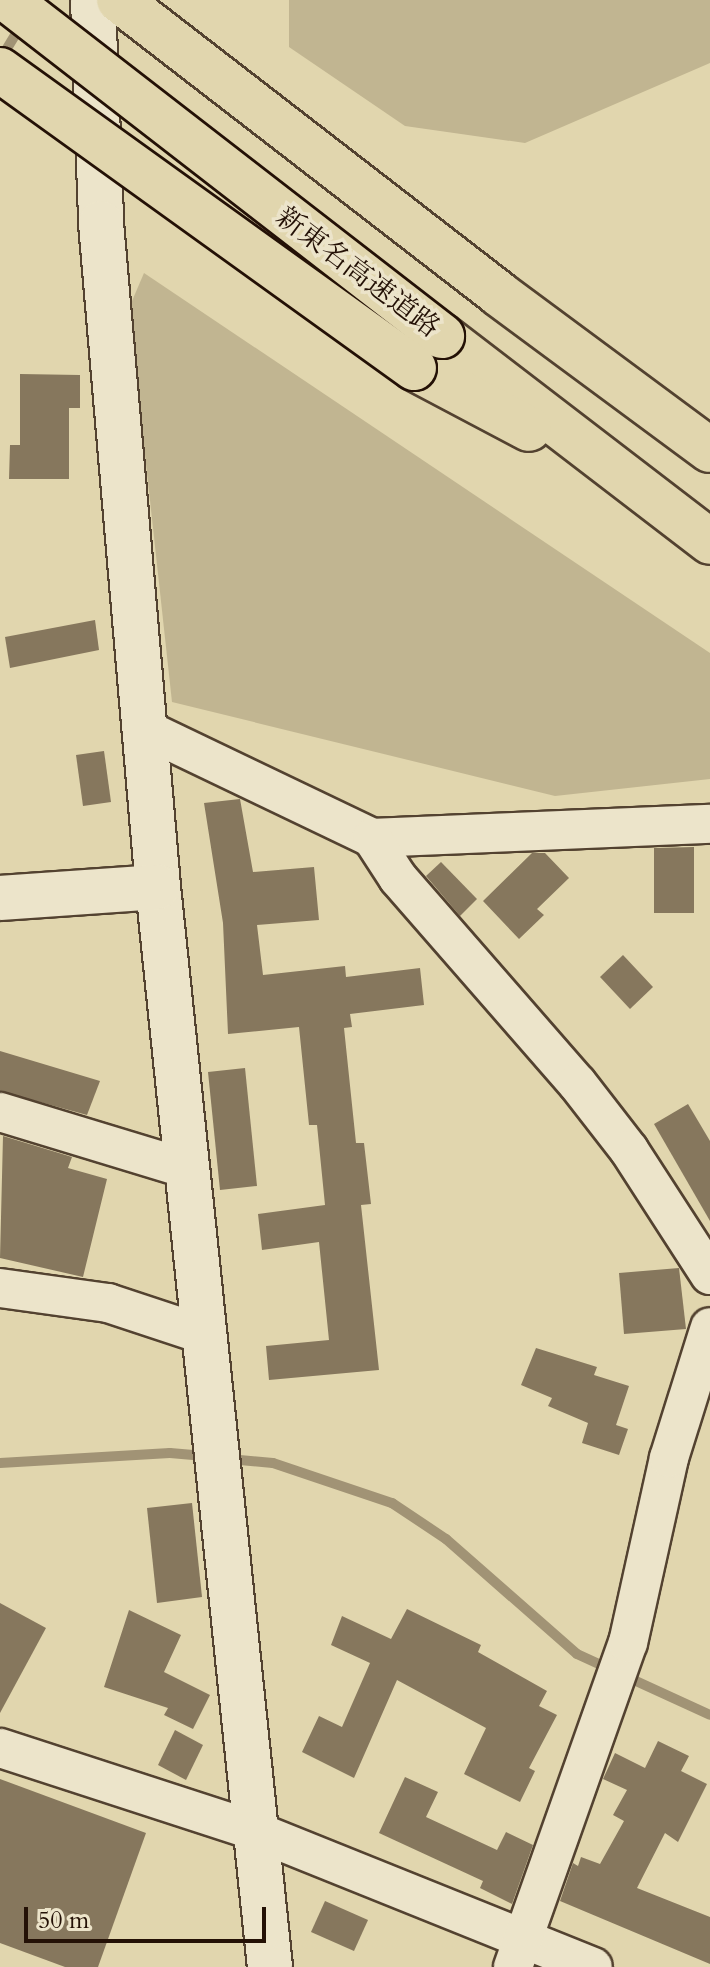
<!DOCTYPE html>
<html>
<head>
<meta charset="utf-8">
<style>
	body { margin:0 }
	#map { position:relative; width:710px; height:1967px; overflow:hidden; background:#e1d6ae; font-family:Cardo,"Noto Serif JP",serif }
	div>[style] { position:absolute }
	.green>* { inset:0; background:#c1b591 }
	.stream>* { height:10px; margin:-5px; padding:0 5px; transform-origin:5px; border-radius:5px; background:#a19375 }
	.building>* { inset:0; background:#86775d }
	.roads { filter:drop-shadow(2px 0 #534230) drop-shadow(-2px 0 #534230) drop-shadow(0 2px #534230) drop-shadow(0 -2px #534230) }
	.minor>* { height:38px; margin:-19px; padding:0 19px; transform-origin:19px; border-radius:19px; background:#ece4ca }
	.tertiary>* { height:44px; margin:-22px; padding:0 22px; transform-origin:22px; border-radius:22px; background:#ece4ca }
	.motorway>* { height:44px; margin:-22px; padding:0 22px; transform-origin:22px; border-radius:22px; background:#e1d6ae }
	.bridges { filter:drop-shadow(2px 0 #241106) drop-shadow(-2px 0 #241106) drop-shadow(0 2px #241106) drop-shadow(0 -2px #241106) }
	.motorway-bridge>* { height:44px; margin:-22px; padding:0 22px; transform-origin:22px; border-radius:22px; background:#e1d6ae }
	span { translate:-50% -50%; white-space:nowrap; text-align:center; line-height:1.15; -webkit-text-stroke:7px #ece4ca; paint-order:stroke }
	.street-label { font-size:28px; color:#241106 }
	.scale { position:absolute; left:24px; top:1907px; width:242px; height:36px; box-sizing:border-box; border:4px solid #241106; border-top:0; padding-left:10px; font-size:24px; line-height:28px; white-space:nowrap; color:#241106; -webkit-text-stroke:6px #ece4ca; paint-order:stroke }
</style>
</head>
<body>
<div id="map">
	<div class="green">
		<i style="clip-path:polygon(289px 0,710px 0,710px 63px,525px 143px,405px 126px,289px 47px)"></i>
		<i style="clip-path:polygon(144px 273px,710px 653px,710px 779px,555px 796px,172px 702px,129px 308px)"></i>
	</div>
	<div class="stream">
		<i style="left:0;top:60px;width:44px;rotate:-58.8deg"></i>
		<i style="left:229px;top:1459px;width:44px;rotate:5.2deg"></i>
		<i style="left:273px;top:1463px;width:126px;rotate:18.6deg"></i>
		<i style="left:392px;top:1503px;width:65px;rotate:33.7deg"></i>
		<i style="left:446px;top:1539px;width:174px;rotate:41.3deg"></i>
		<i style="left:577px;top:1654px;width:146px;rotate:24.6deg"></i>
		<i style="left:0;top:1463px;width:170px;rotate:-3.4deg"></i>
		<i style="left:170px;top:1453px;width:35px;rotate:5deg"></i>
	</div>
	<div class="building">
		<i style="clip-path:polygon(20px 374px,80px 375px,80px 408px,69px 408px,69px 479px,9px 479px,10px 445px,20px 445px)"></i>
		<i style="clip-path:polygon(95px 620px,99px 650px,10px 668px,5px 637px)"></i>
		<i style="clip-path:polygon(104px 751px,111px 802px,83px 806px,76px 755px)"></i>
		<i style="clip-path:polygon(240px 799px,253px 872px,314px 867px,319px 920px,257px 925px,263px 975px,345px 966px,346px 977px,420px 968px,424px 1005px,350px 1014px,352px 1027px,344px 1028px,356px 1143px,364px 1143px,371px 1204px,361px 1205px,379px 1370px,269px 1380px,266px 1346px,329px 1340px,319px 1242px,262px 1250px,258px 1214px,325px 1205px,317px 1125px,309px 1125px,299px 1027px,228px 1034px,223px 923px,204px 803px)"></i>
		<i style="clip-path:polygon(694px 847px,694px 913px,654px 913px,654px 848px)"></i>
		<i style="clip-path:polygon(532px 853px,545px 853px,569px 878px,537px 909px,544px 915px,519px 939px,483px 901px)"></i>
		<i style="clip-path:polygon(441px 862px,477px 899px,460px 916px,426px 876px)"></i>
		<i style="clip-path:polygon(623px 955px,653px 987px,630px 1009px,600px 977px)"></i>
		<i style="clip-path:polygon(0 1051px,100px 1081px,87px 1115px,0 1091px)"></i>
		<i style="clip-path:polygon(245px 1068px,257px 1186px,220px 1190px,208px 1072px)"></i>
		<i style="clip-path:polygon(688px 1104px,710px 1141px,710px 1221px,654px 1124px)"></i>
		<i style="clip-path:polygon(3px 1136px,72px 1157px,68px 1168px,107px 1179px,83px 1277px,0 1258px)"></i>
		<i style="clip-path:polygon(679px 1268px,686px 1329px,624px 1334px,619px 1273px)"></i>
		<i style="clip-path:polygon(536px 1348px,597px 1367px,594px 1375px,629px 1386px,616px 1425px,628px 1429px,619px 1455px,582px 1443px,588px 1423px,548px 1406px,552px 1398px,521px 1385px)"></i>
		<i style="clip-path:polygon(192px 1503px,202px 1597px,157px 1603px,147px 1508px)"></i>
		<i style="clip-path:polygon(0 1603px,46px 1628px,0 1713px)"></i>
		<i style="clip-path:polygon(407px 1609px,481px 1645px,478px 1652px,547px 1691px,539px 1706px,557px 1715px,529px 1768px,535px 1771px,520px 1802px,464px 1774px,486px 1728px,397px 1680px,354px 1778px,302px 1752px,319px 1716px,342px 1727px,370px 1663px,331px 1645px,342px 1616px,391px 1639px)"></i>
		<i style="clip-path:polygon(129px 1610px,181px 1635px,164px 1672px,210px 1695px,193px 1729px,164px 1715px,168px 1708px,104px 1687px)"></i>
		<i style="clip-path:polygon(175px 1730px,203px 1745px,186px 1780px,158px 1765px)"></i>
		<i style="clip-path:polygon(658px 1741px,689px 1756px,681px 1771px,707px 1784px,678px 1842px,665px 1833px,637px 1888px,710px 1917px,710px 1964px,560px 1901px,573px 1863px,578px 1866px,581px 1857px,600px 1864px,624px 1821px,613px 1815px,627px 1790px,603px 1779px,615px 1753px,645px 1768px)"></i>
		<i style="clip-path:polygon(405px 1777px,438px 1792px,426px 1817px,497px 1850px,506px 1832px,533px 1845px,512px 1904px,480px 1888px,483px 1881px,379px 1833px)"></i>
		<i style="clip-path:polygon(0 1779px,146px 1833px,98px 1967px,65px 1967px,0 1943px)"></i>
		<i style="clip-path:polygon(325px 1901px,368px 1920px,354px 1951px,311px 1932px)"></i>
	</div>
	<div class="roads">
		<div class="minor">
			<i style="left:145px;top:729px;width:252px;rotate:25.6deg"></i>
			<i style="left:372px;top:838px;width:338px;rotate:-2.4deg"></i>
			<i style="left:372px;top:838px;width:48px;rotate:57deg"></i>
			<i style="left:398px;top:878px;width:272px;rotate:48.9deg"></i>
			<i style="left:577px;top:1083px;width:85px;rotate:52.2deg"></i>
			<i style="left:629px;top:1150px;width:149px;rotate:57.1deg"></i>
			<i style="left:0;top:1112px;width:196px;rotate:16.9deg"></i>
			<i style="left:0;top:1288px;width:109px;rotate:7.9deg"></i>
			<i style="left:108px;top:1303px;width:102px;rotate:18.3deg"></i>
			<i style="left:0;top:1748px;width:268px;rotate:18deg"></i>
			<i style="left:255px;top:1831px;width:364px;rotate:21.9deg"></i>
			<i style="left:513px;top:1967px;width:344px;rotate:-70.5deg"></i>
			<i style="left:628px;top:1643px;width:189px;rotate:-77.5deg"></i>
			<i style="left:669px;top:1458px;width:137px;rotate:-72.6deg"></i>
		</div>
		<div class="tertiary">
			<i style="left:93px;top:0;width:223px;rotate:87.9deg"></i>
			<i style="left:101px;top:223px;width:666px;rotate:85.09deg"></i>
			<i style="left:158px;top:887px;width:1086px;rotate:84.08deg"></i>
			<i style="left:0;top:898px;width:158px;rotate:-4deg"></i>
		</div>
		<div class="motorway">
			<i style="left:119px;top:0;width:480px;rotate:37.7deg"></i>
			<i style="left:499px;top:294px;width:262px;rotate:36.5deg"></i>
			<i style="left:442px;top:336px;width:338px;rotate:37.5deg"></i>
			<i style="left:414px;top:368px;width:130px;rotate:27.9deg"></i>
		</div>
	</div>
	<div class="bridges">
		<div class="motorway-bridge">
			<i style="left:8px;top:0;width:549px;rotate:37.75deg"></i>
			<i style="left:0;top:70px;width:510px;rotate:35.75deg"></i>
		</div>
	</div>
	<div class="street-label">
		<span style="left:358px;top:272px;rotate:37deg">新東名高速道路</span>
	</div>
	<div class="scale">50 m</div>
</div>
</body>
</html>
